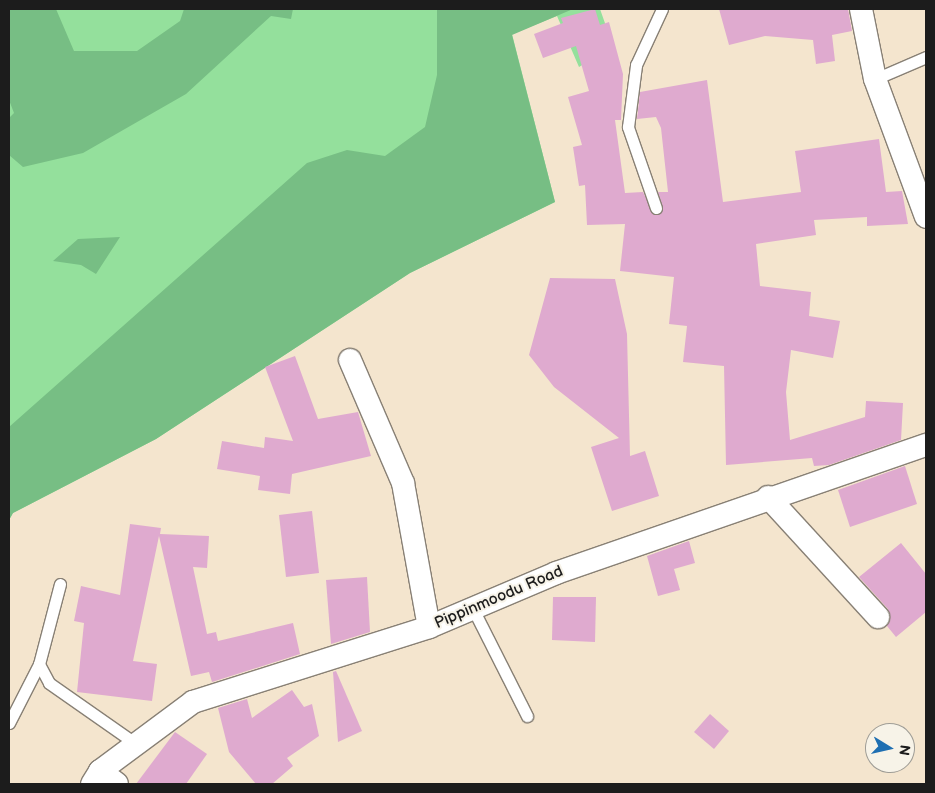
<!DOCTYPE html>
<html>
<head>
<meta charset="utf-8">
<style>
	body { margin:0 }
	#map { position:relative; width:935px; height:793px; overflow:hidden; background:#f4e5ce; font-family:"Balsamiq Sans",sans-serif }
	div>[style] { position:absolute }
	.green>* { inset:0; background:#94e09c }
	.forest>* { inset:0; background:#77be84 }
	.building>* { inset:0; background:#dfaacf }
	.roads { filter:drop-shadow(1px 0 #888075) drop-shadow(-1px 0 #888075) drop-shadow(0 1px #888075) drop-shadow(0 -1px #888075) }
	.service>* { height:11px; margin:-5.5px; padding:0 5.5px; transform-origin:5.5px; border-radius:5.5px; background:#fff }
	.minor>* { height:22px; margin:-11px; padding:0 11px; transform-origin:11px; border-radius:11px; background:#fff }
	span { translate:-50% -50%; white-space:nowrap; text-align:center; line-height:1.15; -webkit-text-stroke:4px #f7f3e8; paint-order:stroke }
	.street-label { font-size:16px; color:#1c1c1c }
	.frame { position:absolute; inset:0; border:10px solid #1c1c1c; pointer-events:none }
	.north { position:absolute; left:865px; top:723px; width:50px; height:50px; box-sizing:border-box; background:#f7f3e8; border:1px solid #9f9d96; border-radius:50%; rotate:99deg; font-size:14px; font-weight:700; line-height:20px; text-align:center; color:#1c1c1c }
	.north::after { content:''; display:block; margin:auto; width:18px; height:22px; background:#1f6fb2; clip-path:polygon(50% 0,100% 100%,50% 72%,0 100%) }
</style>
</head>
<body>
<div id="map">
	<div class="green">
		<i style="clip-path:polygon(9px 9px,600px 9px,613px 46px,579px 67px,557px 16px,512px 34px,555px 202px,410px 273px,156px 439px,13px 513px,9px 520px)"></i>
	</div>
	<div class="forest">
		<i style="clip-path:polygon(9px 9px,56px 9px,74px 51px,137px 51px,180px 21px,184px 9px,293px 9px,291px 19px,271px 16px,186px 94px,83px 153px,23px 167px,9px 155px,9px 118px,14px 113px,9px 100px)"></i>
		<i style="clip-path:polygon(437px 9px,573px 9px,512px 35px,555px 202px,410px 273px,156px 439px,13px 513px,9px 520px,9px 427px,307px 163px,347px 150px,385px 156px,425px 127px,437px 75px)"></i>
		<i style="clip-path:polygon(120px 237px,96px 274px,81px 265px,53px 261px,78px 239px)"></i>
	</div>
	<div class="building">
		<i style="clip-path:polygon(595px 9px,600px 25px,609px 22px,623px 74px,621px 120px,615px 120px,625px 193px,643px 192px,654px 215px,663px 209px,658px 192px,668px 192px,661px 128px,656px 117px,637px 119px,640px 92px,707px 80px,723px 202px,801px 192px,795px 151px,879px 139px,886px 192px,902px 191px,908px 224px,867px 226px,867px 217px,814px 220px,816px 235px,756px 244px,760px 286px,811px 292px,809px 316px,840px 321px,833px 358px,791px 350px,786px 392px,790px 440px,865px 417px,866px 401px,903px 403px,901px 440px,829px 465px,814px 466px,812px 458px,726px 465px,724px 366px,683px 362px,687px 326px,669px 324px,674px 277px,620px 271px,625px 224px,587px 225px,585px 185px,579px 186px,573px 147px,582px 145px,568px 97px,589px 91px,576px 46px,543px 58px,534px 34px,563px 23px,561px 18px)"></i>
		<i style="clip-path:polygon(719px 9px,848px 9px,852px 31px,832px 35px,835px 61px,816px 64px,813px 40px,765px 36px,729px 45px)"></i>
		<i style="clip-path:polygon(550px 278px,615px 279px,627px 334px,630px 456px,645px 451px,659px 496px,612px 511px,591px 447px,619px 438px,554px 387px,529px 355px)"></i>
		<i style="clip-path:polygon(295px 356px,318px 419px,358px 412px,371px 456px,292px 474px,290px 494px,258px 490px,260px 476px,217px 469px,222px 441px,264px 448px,265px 437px,293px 441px,265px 367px)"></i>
		<i style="clip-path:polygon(905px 466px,917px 504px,850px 527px,838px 490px)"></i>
		<i style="clip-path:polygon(312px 511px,319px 573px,286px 577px,279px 515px)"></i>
		<i style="clip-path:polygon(130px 524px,161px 528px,160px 534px,209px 536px,207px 568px,193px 567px,207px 634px,216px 632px,218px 641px,293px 623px,300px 654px,212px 682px,209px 672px,191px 676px,159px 536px,133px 661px,157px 664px,152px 701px,77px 692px,84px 623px,74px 621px,81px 586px,120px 595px)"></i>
		<i style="clip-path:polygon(689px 541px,695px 563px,674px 569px,680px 590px,658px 596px,647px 556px)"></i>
		<i style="clip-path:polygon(901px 543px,926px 574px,926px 612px,896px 637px,887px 626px,888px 609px,859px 577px)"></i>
		<i style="clip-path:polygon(367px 577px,370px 632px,331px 644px,326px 580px)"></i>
		<i style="clip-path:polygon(553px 597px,596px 597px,595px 642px,552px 640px)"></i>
		<i style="clip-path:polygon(336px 671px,362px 731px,338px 742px,333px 672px)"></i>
		<i style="clip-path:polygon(292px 690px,304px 707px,312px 704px,319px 736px,287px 758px,293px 766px,272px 784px,256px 784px,229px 752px,218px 708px,247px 699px,252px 718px)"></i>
		<i style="clip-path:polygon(710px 714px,729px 731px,714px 749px,694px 732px)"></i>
		<i style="clip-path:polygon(175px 732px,207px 754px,186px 784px,136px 784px)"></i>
	</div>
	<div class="roads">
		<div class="service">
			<i style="left:875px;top:79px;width:56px;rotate:-23.3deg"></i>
			<i style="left:656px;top:208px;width:86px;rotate:-109.1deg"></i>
			<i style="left:628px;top:127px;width:63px;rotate:-82.6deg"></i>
			<i style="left:636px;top:65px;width:62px;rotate:-65.1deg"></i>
			<i style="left:60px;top:584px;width:83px;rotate:104.7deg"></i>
			<i style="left:39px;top:664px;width:21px;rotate:62deg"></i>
			<i style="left:49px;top:683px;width:106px;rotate:35deg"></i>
			<i style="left:473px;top:609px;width:120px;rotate:63.2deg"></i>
			<i style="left:9px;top:723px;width:66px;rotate:-63deg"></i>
		</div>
		<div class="minor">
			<i style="left:861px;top:9px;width:71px;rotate:78.7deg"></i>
			<i style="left:875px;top:79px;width:147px;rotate:69.7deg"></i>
			<i style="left:350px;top:360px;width:134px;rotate:66.7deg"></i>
			<i style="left:403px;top:483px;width:146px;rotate:79.8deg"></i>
			<i style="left:768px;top:497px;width:163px;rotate:47.5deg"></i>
			<i style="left:100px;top:771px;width:21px;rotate:37deg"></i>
			<i style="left:92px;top:784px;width:15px;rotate:-58deg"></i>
			<i style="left:100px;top:771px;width:116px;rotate:-36.6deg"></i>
			<i style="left:193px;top:702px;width:248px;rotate:-17.6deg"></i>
			<i style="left:429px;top:627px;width:138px;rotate:-23deg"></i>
			<i style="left:556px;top:573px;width:392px;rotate:-19.1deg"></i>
		</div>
	</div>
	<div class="street-label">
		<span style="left:499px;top:598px;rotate:-23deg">Pippinmoodu Road</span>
	</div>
	<div class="frame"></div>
	<div class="north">N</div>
</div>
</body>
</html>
